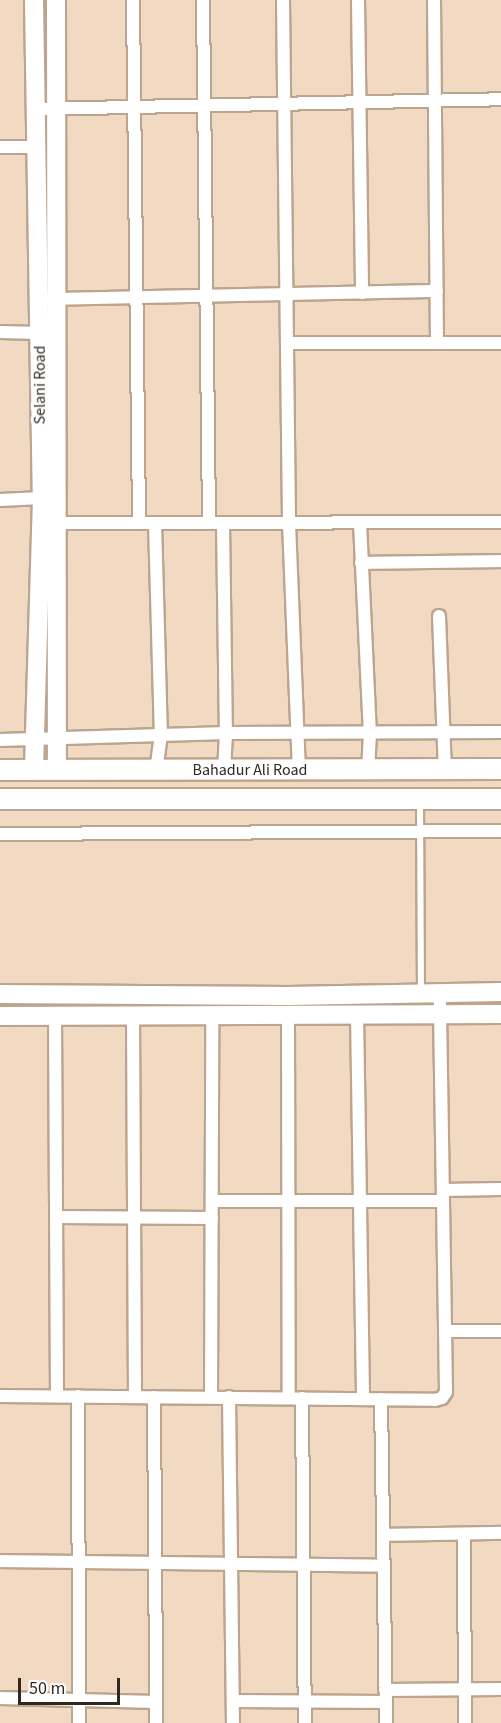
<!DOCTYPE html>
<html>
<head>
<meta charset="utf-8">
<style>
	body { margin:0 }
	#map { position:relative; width:501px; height:1723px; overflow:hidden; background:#f2dac2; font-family:"Source Sans 3",sans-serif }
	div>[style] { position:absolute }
	.roads { filter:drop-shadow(2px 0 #bca58f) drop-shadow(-2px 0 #bca58f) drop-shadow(0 2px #bca58f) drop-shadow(0 -2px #bca58f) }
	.lane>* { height:6px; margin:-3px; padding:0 3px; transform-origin:3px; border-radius:3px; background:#fff }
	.street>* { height:12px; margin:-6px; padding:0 6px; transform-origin:6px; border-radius:6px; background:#fff }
	.secondary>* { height:18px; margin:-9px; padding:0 9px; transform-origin:9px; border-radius:9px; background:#fff }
	.primary>* { height:20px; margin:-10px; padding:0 10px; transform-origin:10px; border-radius:10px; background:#fff }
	span { translate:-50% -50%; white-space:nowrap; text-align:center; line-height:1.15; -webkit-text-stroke:6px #fff; paint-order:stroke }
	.street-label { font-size:16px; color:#31281f }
	.scale { position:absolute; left:18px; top:1678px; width:102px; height:27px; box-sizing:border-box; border:3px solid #31281f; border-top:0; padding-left:8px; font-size:18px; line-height:21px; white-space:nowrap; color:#31281f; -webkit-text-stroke:4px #fff; paint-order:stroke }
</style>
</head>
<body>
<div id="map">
	<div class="roads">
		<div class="lane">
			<i style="left:420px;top:802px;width:188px;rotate:89.7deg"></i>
		</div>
		<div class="street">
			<i style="left:133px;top:0;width:523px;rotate:89.34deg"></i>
			<i style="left:203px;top:0;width:523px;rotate:89.34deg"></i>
			<i style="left:283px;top:0;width:523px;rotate:89.34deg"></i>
			<i style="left:289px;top:523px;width:247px;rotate:87.7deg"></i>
			<i style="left:358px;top:0;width:293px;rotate:89.2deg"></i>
			<i style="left:434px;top:0;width:342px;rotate:89.5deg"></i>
			<i style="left:36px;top:109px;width:465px;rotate:-1.2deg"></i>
			<i style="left:0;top:147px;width:36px"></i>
			<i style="left:51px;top:299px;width:386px;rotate:-1.2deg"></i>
			<i style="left:0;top:332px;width:40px;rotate:1.4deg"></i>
			<i style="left:287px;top:343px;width:214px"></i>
			<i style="left:0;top:500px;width:42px;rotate:-2.7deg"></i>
			<i style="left:49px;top:523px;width:452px;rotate:-0.1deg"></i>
			<i style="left:155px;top:523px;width:212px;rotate:88.4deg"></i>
			<i style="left:161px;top:735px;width:34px;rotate:98deg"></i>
			<i style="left:223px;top:523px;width:210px;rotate:89.2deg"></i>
			<i style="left:226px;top:733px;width:36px;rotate:93deg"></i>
			<i style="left:360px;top:523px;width:210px;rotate:87.3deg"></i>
			<i style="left:370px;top:733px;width:36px;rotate:93deg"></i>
			<i style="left:361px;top:563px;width:140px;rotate:-0.8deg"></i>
			<i style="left:439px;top:616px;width:153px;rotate:87.8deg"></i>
			<i style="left:0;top:740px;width:226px;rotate:-1.8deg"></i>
			<i style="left:226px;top:733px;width:275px;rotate:-0.2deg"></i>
			<i style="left:0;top:834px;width:501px;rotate:-0.34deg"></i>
			<i style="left:357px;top:1013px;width:385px;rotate:89.1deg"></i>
			<i style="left:133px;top:1015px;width:382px;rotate:89.7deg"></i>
			<i style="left:288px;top:1015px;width:383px;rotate:89.9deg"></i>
			<i style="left:55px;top:1016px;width:380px;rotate:89.7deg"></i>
			<i style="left:443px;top:1190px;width:58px;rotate:-1deg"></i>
			<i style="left:212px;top:1201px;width:231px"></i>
			<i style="left:56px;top:1217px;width:156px;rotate:0.4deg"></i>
			<i style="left:445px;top:1331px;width:56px"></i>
			<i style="left:0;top:1396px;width:435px;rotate:0.5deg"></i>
			<i style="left:435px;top:1400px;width:7px;rotate:-16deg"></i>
			<i style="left:442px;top:1398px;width:7px;rotate:-56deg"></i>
			<i style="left:446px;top:1392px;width:398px;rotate:-90.9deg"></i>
			<i style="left:78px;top:1396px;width:327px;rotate:89.8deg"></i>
			<i style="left:154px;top:1397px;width:326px;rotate:89.6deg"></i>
			<i style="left:211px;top:1397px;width:381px;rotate:-89.8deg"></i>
			<i style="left:229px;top:1397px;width:326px;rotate:89.3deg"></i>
			<i style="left:302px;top:1398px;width:325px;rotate:89.5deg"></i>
			<i style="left:381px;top:1399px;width:324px;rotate:89.1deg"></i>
			<i style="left:464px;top:1534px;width:189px;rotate:89.7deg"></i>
			<i style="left:384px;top:1535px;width:117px;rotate:-1deg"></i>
			<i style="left:0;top:1561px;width:384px;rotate:0.7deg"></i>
			<i style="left:385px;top:1690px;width:116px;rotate:-0.5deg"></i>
			<i style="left:0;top:1698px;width:156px;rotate:1.5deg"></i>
			<i style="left:233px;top:1701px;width:152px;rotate:0.4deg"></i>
		</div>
		<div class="secondary">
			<i style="left:34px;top:0;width:498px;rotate:89.1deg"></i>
			<i style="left:42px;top:498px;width:272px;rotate:91.7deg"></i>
			<i style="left:56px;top:0;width:770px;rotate:89.93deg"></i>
			<i style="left:0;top:994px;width:288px;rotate:0.4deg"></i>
			<i style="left:288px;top:996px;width:213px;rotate:-1.1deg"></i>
			<i style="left:0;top:1016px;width:501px;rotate:-0.23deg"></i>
		</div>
		<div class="primary">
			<i style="left:0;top:770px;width:501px;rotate:-0.11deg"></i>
			<i style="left:0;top:799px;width:501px"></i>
		</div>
	</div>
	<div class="street-label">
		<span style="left:40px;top:385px;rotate:-90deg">Selani Road</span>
		<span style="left:250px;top:770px">Bahadur Ali Road</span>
	</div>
	<div class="scale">50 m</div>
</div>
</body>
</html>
